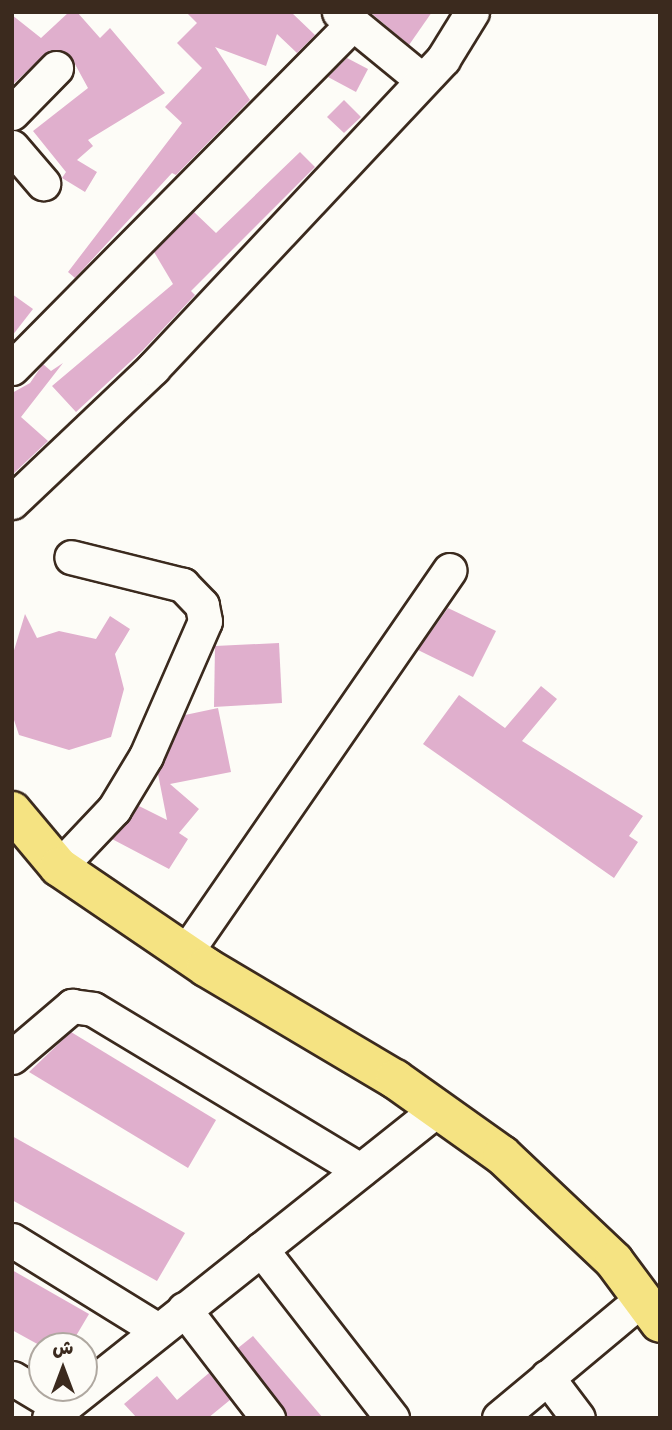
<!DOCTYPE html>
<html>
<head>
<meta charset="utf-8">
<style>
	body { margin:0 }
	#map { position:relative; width:672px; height:1430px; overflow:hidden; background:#fdfcf7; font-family:"Shantell Sans","Playpen Sans Arabic",sans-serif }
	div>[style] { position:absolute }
	.building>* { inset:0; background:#e0afcd }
	.roads { filter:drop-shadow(2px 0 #3b2a1e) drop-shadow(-2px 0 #3b2a1e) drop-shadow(0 2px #3b2a1e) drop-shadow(0 -2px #3b2a1e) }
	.minor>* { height:33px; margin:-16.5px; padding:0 16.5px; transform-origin:16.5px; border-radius:16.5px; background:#fdfcf7 }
	.major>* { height:38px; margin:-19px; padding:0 19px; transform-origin:19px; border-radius:19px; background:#f5e382 }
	span { translate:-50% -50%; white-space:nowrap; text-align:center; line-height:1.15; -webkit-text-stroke:7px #fdfcf7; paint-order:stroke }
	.frame { position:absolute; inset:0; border:14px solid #3b2a1e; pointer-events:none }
	.north { position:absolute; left:28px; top:1332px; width:70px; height:70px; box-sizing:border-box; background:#fdfcf7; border:2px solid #afa8a0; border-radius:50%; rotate:0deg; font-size:19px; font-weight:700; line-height:28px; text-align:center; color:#3b2a1e }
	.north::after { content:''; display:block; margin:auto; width:24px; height:32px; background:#3b2a1e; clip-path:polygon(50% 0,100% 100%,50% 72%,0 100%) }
</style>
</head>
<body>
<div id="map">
	<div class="building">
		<i style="clip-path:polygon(69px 12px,77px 12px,100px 38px,110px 28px,165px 93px,88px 140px,93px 146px,77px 160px,97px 172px,85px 192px,62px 178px,66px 172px,33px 131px,88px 88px,70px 55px,50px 50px,12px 85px,12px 15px,41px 38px)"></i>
		<i style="clip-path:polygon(186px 12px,291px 12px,315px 35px,297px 53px,277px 34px,266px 66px,215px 47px,250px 100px,176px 175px,172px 173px,75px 278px,68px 272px,182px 123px,165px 107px,202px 68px,177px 43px,197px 23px)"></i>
		<i style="clip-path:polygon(370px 12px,432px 12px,409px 45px)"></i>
		<i style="clip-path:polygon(347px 58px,368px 69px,356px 92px,328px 77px)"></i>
		<i style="clip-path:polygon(344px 100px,361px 117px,344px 133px,327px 117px)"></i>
		<i style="clip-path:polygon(300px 152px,315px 167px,191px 291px,195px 295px,143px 350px,76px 412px,52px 386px,173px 284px,154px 252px,194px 212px,216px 233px)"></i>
		<i style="clip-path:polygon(12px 294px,33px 309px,12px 336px)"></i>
		<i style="clip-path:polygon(63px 363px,21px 417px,48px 441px,12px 475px,12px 393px,30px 383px,43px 364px,51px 371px)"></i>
		<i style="clip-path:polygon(448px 608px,496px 631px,473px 677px,418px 650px)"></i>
		<i style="clip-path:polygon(25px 614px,37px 638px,59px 631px,96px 639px,110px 616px,130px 629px,115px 654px,124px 689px,111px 737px,69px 750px,19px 735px,12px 714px,12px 657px)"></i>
		<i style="clip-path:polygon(279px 643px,282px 703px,214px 707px,215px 646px)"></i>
		<i style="clip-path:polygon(541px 686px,557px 699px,522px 741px,643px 816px,629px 836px,638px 842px,614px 878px,423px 744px,459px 695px,505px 728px)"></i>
		<i style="clip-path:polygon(218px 708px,231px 772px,170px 784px,199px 809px,179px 833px,188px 839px,169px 869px,112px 839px,139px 806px,167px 820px,158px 774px,185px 715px)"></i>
		<i style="clip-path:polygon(71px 1032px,216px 1120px,188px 1168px,29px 1072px)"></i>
		<i style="clip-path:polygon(12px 1136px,185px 1233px,157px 1281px,12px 1200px)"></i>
		<i style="clip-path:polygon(12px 1270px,89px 1314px,70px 1346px,41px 1346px,12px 1330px)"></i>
		<i style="clip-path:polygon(253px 1336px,323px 1418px,287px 1418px,238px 1348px)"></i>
		<i style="clip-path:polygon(209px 1373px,230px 1400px,208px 1418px,137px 1418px,124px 1404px,157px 1376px,177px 1400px)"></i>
	</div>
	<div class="roads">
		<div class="minor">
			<i style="left:339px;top:12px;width:107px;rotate:39.3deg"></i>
			<i style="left:12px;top:113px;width:63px;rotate:-45.6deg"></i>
			<i style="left:12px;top:147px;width:48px;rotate:49.3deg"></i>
			<i style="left:12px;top:368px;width:483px;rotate:-45.3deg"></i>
			<i style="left:12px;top:502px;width:195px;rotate:-43.5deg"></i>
			<i style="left:153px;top:368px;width:424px;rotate:-46.8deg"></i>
			<i style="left:443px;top:59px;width:55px;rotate:-58.3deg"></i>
			<i style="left:59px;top:867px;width:80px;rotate:-46.5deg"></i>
			<i style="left:114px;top:809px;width:62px;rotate:-58.9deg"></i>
			<i style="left:146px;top:756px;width:147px;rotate:-66.4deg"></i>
			<i style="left:205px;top:621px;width:16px;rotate:-101deg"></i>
			<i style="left:202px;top:605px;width:28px;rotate:-134deg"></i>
			<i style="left:183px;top:585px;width:115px;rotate:-166deg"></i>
			<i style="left:186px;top:952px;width:464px;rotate:-55.4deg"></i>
			<i style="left:12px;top:1057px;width:79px;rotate:-40.4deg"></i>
			<i style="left:72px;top:1006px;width:21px;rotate:8deg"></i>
			<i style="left:93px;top:1009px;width:312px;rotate:31.1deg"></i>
			<i style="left:12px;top:1240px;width:172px;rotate:31.7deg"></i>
			<i style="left:261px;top:1249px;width:214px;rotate:52.2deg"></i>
			<i style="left:184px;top:1309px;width:138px;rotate:52.4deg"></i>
			<i style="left:547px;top:1377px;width:51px;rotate:52.9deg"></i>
			<i style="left:12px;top:1378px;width:56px;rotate:31.1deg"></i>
			<i style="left:49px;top:1418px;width:496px;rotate:-38.5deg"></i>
			<i style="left:499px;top:1418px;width:186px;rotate:-39.8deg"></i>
		</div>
		<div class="major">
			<i style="left:12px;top:811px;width:73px;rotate:50deg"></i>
			<i style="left:59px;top:867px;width:178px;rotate:34.2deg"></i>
			<i style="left:206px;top:967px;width:220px;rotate:30.7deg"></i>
			<i style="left:395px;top:1079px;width:131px;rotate:35.4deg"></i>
			<i style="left:502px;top:1155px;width:154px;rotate:43.4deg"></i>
			<i style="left:614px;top:1261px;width:77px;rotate:53.4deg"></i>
		</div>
	</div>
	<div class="frame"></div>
	<div class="north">ش</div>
</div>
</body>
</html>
